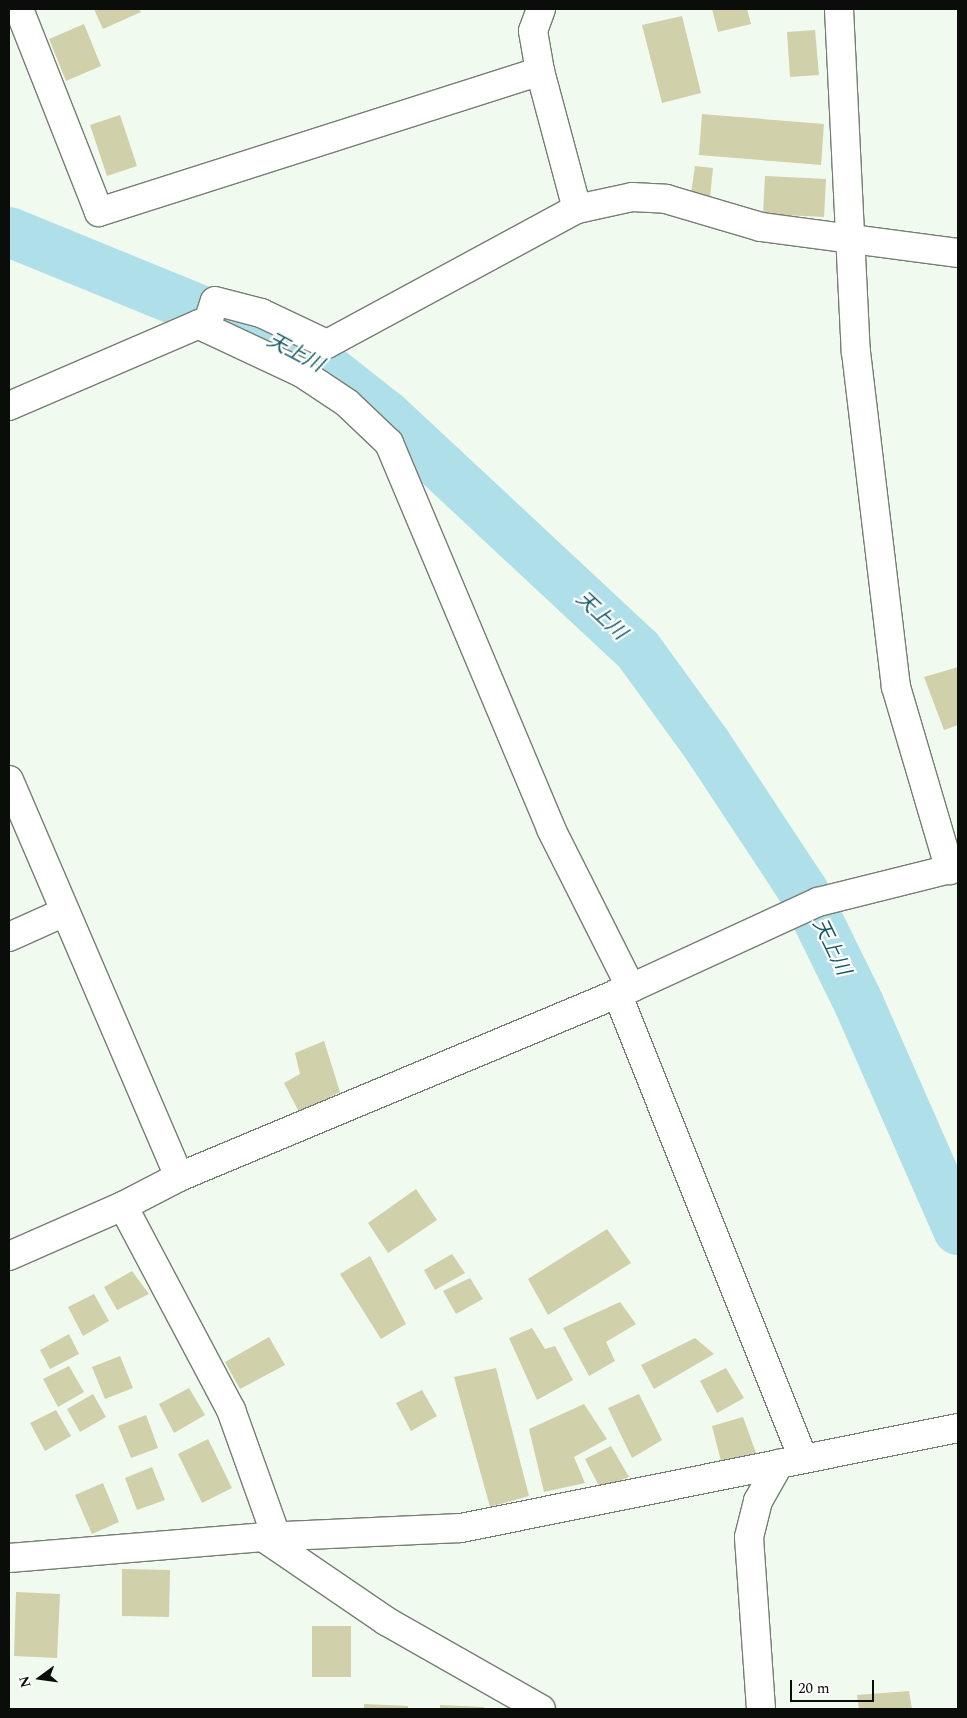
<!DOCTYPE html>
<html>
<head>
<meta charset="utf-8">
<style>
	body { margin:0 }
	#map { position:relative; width:967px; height:1718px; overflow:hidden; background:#f0faee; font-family:Spectral,"Noto Sans JP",serif }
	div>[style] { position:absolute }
	.river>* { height:50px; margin:-25px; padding:0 25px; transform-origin:25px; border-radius:25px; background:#afdfe8 }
	.building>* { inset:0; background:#d0d0aa }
	.roads { filter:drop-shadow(1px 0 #757e73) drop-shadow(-1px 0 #757e73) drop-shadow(0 1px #757e73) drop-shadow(0 -1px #757e73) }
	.minor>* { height:28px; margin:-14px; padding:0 14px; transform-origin:14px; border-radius:14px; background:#fff }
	span { translate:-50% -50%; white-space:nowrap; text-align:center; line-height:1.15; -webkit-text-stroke:4.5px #fff; paint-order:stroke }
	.water-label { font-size:20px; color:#185964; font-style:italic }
	.frame { position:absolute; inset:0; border:10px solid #0a0d09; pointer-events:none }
	.north { position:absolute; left:15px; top:1653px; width:50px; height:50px; -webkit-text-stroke:4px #fff; paint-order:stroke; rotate:256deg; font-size:14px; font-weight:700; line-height:20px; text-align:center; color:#0a0d09 }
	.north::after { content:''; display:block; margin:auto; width:18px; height:22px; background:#0a0d09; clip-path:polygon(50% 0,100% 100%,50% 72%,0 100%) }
	.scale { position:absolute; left:790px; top:1680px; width:84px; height:22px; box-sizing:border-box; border:2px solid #0a0d09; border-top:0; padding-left:6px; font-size:15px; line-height:18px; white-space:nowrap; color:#0a0d09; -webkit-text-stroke:4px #fff; paint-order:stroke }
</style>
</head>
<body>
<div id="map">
	<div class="river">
		<i style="left:9px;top:232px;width:299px;rotate:22.2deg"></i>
		<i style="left:286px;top:345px;width:52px;rotate:31deg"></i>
		<i style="left:331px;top:372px;width:71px;rotate:38.2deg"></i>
		<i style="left:387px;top:416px;width:343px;rotate:43deg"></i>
		<i style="left:638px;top:650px;width:117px;rotate:54deg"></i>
		<i style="left:707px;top:745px;width:176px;rotate:56.6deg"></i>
		<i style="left:804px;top:892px;width:125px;rotate:63.8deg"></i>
		<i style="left:859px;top:1004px;width:247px;rotate:66.3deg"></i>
	</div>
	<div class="building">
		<i style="clip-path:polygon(94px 9px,139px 9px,141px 12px,103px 29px)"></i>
		<i style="clip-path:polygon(712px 9px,747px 9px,751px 24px,718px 32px)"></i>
		<i style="clip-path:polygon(682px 16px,701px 93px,662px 103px,642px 25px)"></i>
		<i style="clip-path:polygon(84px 24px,101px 66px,66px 81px,49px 39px)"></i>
		<i style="clip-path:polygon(815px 30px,819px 75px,790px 77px,787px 32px)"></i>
		<i style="clip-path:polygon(702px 114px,824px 124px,821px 165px,699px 155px)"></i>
		<i style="clip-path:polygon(120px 115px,137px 166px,107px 176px,90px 125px)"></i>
		<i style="clip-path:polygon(695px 166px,713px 168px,710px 197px,691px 194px)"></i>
		<i style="clip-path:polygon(765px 176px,826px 179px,824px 217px,763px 214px)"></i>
		<i style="clip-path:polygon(958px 667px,958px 725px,944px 730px,924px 677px)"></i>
		<i style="clip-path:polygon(324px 1041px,340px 1092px,299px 1112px,284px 1083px,300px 1074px,295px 1053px)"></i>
		<i style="clip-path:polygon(416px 1189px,437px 1220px,388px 1253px,368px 1223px)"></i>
		<i style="clip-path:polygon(607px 1229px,631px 1263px,548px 1315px,528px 1279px)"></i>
		<i style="clip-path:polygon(452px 1254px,465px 1273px,435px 1290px,424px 1270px)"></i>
		<i style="clip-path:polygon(370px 1256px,406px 1324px,381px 1339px,340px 1274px)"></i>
		<i style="clip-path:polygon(132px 1271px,149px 1294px,117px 1310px,104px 1287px)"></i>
		<i style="clip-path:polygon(470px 1278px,483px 1299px,456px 1314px,443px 1291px)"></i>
		<i style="clip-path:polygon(94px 1294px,109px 1321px,83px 1336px,68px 1307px)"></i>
		<i style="clip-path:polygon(620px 1302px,636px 1324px,606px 1342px,615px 1361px,589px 1376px,563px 1328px)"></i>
		<i style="clip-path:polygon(532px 1328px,545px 1349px,555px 1346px,573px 1380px,537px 1400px,509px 1338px)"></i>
		<i style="clip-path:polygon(69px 1334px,79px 1354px,50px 1369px,40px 1350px)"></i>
		<i style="clip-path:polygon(269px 1337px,285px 1365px,240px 1389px,225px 1362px)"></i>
		<i style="clip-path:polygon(695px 1338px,714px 1354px,654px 1389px,641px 1365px)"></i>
		<i style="clip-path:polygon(120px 1356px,133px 1388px,105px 1399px,92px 1367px)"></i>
		<i style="clip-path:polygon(69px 1366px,84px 1392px,58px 1407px,43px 1379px)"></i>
		<i style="clip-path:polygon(496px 1368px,529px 1496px,490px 1507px,454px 1377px)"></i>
		<i style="clip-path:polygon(726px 1368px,744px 1398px,717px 1413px,700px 1381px)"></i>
		<i style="clip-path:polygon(189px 1388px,205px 1415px,174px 1433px,159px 1404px)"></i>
		<i style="clip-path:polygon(422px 1390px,437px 1416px,411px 1431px,396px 1403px)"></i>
		<i style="clip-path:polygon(93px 1394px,106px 1417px,80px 1432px,67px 1409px)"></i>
		<i style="clip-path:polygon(639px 1394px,662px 1440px,632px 1458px,608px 1408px)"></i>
		<i style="clip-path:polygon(584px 1404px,607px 1439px,574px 1457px,585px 1483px,544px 1492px,529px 1429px)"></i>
		<i style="clip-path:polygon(56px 1410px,71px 1436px,45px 1451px,30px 1423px)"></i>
		<i style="clip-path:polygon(146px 1415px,158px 1448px,131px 1458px,118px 1426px)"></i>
		<i style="clip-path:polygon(743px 1417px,756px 1453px,721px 1461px,712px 1426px)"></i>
		<i style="clip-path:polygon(208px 1439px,232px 1488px,202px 1503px,178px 1454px)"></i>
		<i style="clip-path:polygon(611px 1446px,629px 1477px,600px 1488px,585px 1459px)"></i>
		<i style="clip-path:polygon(152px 1467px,165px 1500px,137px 1510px,125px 1478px)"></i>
		<i style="clip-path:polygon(103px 1483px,119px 1522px,92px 1534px,75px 1495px)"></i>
		<i style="clip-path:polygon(122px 1569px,170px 1570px,169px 1617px,122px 1616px)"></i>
		<i style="clip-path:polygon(16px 1592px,60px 1594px,57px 1658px,14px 1656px)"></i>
		<i style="clip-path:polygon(312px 1626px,351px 1626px,351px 1677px,312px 1677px)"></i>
		<i style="clip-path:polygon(909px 1691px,912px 1709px,859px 1709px,857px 1695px)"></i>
		<i style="clip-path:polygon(364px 1704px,408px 1706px,408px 1709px,364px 1709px)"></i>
		<i style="clip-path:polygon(440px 1705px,484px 1707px,484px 1709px,440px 1709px)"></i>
	</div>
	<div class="roads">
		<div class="minor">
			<i style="left:19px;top:9px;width:218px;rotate:68.5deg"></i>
			<i style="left:99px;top:212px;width:463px;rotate:-17.7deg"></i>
			<i style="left:541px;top:9px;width:23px;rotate:110deg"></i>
			<i style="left:533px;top:31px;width:41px;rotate:80.1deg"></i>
			<i style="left:540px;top:71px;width:143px;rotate:75deg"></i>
			<i style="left:839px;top:9px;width:343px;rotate:87.2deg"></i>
			<i style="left:856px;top:352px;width:337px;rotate:83.2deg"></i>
			<i style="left:896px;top:687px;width:191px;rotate:73.6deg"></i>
			<i style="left:206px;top:328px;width:106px;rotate:25.1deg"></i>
			<i style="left:302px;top:373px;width:54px;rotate:33.7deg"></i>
			<i style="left:347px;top:403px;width:58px;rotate:43.6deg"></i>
			<i style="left:389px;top:443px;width:419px;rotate:67.2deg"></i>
			<i style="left:551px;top:829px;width:178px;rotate:63.3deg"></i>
			<i style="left:9px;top:406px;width:207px;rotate:-23.3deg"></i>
			<i style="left:199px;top:324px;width:8px;rotate:30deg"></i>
			<i style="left:206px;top:328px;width:28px;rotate:-72deg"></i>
			<i style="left:215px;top:301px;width:48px;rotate:14.6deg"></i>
			<i style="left:261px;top:313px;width:73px;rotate:25.2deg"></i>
			<i style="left:327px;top:344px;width:284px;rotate:-28.4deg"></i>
			<i style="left:577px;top:209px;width:56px;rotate:-12.3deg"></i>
			<i style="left:632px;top:197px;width:34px;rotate:3deg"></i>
			<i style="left:666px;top:199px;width:99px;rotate:16.4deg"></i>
			<i style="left:761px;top:227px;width:199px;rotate:7.5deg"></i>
			<i style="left:9px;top:780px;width:432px;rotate:66.8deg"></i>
			<i style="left:9px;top:937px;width:61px;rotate:-24.1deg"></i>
			<i style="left:617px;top:993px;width:501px;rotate:68.2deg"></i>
			<i style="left:123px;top:1206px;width:231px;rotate:62.1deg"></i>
			<i style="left:231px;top:1410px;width:134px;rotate:70.3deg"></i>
			<i style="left:9px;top:1256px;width:124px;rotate:-23.7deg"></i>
			<i style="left:123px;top:1206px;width:63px;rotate:-27.4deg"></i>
			<i style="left:179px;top:1177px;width:490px;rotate:-22.7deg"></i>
			<i style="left:631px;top:988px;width:206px;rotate:-24.7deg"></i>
			<i style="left:818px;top:902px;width:144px;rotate:-14deg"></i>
			<i style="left:263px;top:1537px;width:149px;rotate:34.3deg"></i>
			<i style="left:386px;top:1621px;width:178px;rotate:29.6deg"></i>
			<i style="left:9px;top:1558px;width:255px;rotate:-4.7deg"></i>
			<i style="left:263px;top:1537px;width:198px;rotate:-2.6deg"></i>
			<i style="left:461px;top:1528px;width:507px;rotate:-11.38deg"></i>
			<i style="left:761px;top:1709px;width:172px;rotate:-94deg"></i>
			<i style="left:749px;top:1537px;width:37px;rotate:-76deg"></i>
			<i style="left:758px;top:1501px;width:43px;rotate:-60.4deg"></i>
		</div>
	</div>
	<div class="water-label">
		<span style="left:295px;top:353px;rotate:28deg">天上川</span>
		<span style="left:601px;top:616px;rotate:43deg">天上川</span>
		<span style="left:831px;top:947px;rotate:64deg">天上川</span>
	</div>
	<div class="frame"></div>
	<div class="north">N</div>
	<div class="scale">20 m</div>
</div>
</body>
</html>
